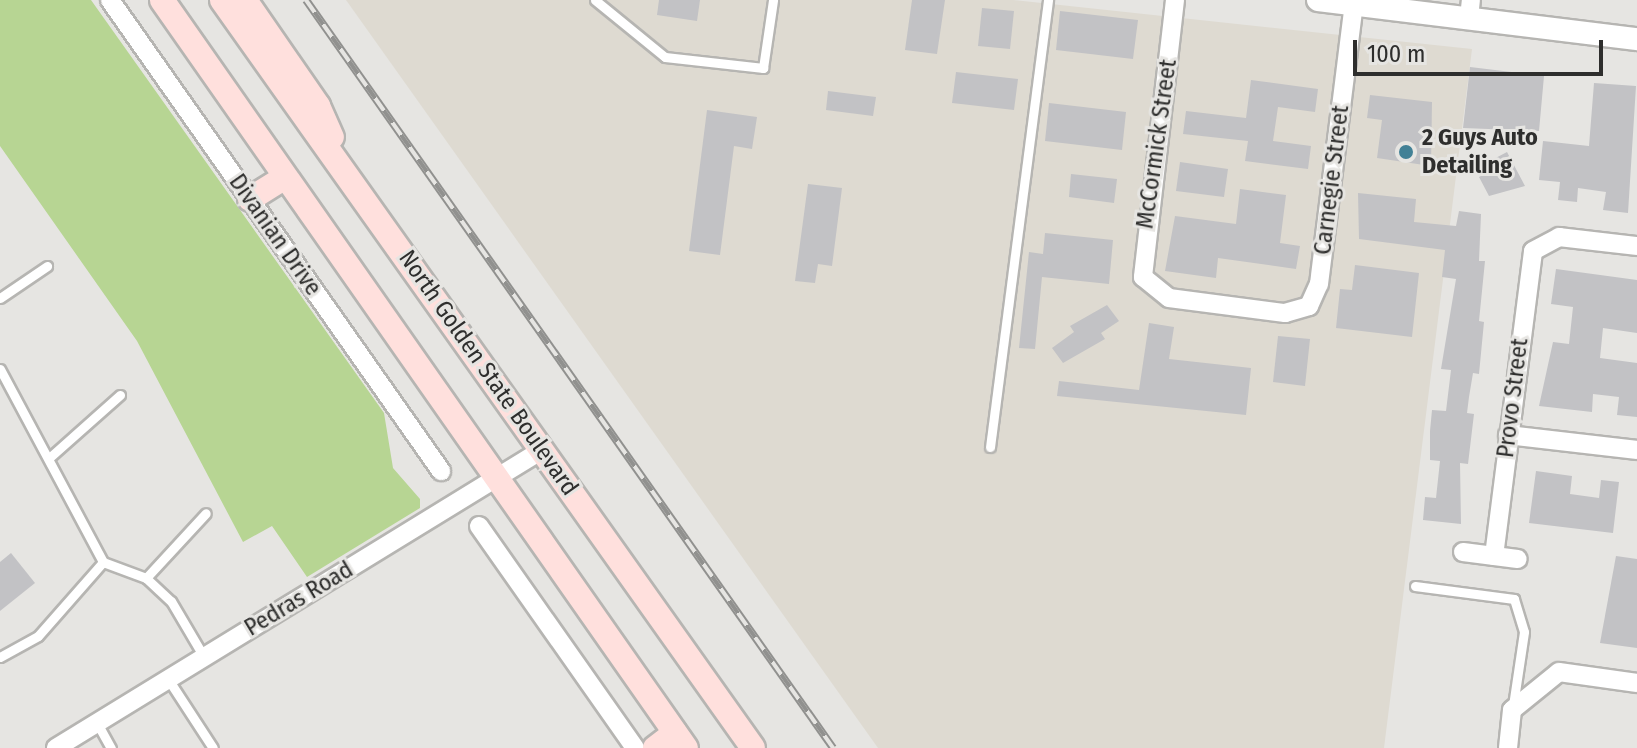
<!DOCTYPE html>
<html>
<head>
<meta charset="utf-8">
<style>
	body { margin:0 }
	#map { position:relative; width:1637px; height:748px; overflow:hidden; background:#e6e5e2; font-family:"Fira Sans Condensed",sans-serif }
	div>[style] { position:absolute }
	.built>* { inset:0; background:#dedad1 }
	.green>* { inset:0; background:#b7d593 }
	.building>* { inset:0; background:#c2c2c5 }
	.roads { filter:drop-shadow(2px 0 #b6b5b2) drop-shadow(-2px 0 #b6b5b2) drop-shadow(0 2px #b6b5b2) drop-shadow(0 -2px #b6b5b2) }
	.service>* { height:9px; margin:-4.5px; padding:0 4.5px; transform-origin:4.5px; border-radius:4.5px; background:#fff }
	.minor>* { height:18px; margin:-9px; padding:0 9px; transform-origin:9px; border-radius:9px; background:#fff }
	.tertiary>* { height:22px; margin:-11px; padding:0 11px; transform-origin:11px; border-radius:11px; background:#fff }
	.secondary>* { height:24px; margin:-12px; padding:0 12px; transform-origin:12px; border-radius:12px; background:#ffe0dd }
	.rail>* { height:8px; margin-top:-4px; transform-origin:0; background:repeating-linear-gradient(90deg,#e6e5e2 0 15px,#91918f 0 30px); box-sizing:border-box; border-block:2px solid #91918f }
	.dots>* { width:22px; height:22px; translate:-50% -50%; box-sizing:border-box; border:4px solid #e6e5e2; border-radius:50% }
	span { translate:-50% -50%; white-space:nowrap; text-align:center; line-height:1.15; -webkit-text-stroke:6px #e6e5e2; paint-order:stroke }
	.poi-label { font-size:24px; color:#2e2e2d; font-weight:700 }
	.left { translate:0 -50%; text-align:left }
	.street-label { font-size:24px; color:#2e2e2d }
	.scale { position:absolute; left:1353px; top:40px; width:250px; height:36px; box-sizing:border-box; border:4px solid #2e2e2d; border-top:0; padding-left:10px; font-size:24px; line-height:28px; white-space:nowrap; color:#2e2e2d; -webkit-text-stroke:6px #e6e5e2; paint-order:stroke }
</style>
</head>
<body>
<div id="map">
	<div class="built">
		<i style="clip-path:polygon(346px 0,1013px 0,1472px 49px,1384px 748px,878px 748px)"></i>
	</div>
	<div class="green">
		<i style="clip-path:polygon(0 0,91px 0,384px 413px,393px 468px,420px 499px,420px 508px,307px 577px,272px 526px,243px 542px,137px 341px,0 146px)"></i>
	</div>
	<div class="building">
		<i style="clip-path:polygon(659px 0,700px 0,697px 21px,657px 15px)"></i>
		<i style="clip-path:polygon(912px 0,945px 0,937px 54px,905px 50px)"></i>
		<i style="clip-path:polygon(982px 8px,1014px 11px,1010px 49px,978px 46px)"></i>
		<i style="clip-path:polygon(1060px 11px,1138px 20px,1133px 59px,1056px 50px)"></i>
		<i style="clip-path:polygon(1470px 67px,1544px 76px,1539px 131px,1463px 128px)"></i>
		<i style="clip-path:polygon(956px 72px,1018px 79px,1014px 110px,952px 103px)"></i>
		<i style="clip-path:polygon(1251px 80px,1318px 89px,1315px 112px,1278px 107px,1273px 141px,1311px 146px,1308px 169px,1245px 161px,1248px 141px,1183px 134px,1186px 111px,1246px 118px)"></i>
		<i style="clip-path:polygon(1594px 83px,1636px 86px,1628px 213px,1603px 210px,1606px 192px,1578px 188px,1577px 202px,1558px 200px,1560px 182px,1539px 180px,1543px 141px,1589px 146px)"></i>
		<i style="clip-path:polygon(828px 91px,876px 97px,873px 116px,826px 110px)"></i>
		<i style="clip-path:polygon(1370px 95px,1432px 102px,1431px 166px,1377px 158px,1382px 120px,1367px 118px)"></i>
		<i style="clip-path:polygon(1049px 103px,1126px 112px,1122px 150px,1045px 141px)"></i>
		<i style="clip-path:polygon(707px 110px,757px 117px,752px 149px,734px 146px,720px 255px,689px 251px)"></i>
		<i style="clip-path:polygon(1507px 152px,1525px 186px,1489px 196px,1479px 177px,1492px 170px,1488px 162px)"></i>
		<i style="clip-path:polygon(1180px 162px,1228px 169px,1224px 197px,1176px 191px)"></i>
		<i style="clip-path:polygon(1071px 174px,1117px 179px,1114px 203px,1069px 197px)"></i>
		<i style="clip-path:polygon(808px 184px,842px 188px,832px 266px,818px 264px,815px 283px,795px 281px)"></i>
		<i style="clip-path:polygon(1240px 189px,1286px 195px,1280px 243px,1300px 246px,1296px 269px,1218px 258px,1216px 278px,1165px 271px,1175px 216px,1236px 224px)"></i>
		<i style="clip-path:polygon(1358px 193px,1416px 199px,1414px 222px,1456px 226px,1459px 211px,1481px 214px,1479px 261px,1485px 261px,1479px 321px,1484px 322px,1479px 374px,1473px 373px,1469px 397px,1467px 413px,1474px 414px,1468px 464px,1460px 463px,1461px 524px,1423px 520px,1425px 497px,1436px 498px,1440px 461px,1430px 460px,1430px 431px,1432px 410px,1446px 411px,1451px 370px,1441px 369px,1456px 279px,1442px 277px,1445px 250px,1359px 239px)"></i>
		<i style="clip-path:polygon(1045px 233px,1113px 240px,1109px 284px,1042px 277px,1035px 349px,1019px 348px,1029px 252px,1043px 254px)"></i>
		<i style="clip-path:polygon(1355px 265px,1419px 273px,1412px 337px,1336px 328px,1340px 289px,1352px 290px)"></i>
		<i style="clip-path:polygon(1556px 269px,1637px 280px,1637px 333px,1603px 328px,1600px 358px,1637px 363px,1637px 417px,1617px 415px,1619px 397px,1593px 394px,1592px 412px,1539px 406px,1553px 342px,1569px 344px,1573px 307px,1551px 304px)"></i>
		<i style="clip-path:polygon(1107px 305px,1119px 321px,1101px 333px,1105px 339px,1063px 363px,1052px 348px,1074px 332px,1070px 326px)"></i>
		<i style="clip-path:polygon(1149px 323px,1174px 327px,1169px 359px,1251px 368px,1246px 415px,1057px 396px,1059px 381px,1139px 390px)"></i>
		<i style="clip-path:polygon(1278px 336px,1310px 339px,1305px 386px,1273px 382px)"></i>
		<i style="clip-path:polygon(1536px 471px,1572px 476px,1570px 494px,1599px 498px,1601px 480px,1619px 482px,1613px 533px,1529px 523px)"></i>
		<i style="clip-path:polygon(11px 553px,35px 583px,0 611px,0 562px)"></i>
		<i style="clip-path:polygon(1616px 556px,1637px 559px,1637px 648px,1600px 643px)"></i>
	</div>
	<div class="roads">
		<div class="service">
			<i style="left:595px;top:0;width:90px;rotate:39.2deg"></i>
			<i style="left:665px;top:57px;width:99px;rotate:6.4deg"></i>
			<i style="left:763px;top:68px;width:69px;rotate:-81.6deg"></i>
			<i style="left:0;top:298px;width:57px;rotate:-34.2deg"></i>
			<i style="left:0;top:369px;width:219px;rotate:61.9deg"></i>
			<i style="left:103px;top:562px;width:46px;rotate:20.4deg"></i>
			<i style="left:146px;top:578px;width:34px;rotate:43deg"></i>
			<i style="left:171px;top:601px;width:65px;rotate:59.5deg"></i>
			<i style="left:990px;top:447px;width:451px;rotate:-82.6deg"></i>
			<i style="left:49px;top:458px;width:95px;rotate:-41.6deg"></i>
			<i style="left:146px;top:578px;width:88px;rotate:-47.3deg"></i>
			<i style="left:1415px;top:586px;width:100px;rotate:7.5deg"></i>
			<i style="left:1514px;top:599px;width:34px;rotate:73deg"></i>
			<i style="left:1524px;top:632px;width:75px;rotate:98.5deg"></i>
			<i style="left:0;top:657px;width:43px;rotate:-28.9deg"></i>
			<i style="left:38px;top:636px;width:98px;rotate:-48.7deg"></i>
			<i style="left:168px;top:679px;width:82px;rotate:56.9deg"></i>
			<i style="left:97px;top:723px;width:29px;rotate:61deg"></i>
		</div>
		<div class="minor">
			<i style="left:110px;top:0;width:576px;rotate:54.9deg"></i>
			<i style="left:1175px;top:0;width:279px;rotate:96.6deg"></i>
			<i style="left:1143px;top:277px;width:33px;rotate:39deg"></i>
			<i style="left:1169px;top:298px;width:117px;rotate:7.4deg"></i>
			<i style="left:1285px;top:313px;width:25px;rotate:-16deg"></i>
			<i style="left:1309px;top:306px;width:24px;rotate:-66deg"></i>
			<i style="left:1319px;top:284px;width:282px;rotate:-82.9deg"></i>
			<i style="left:1469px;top:18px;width:18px;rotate:-84deg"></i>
			<i style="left:1508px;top:435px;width:130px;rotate:6.6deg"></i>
			<i style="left:479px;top:526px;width:271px;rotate:54.9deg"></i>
			<i style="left:1463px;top:552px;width:55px;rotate:7.3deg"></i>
			<i style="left:1494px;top:556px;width:307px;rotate:-82.7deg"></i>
			<i style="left:1533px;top:251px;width:30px;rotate:-28deg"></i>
			<i style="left:1559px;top:237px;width:79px;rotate:6.6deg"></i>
			<i style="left:56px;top:748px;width:570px;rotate:-31.52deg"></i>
			<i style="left:1508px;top:748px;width:38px;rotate:-84deg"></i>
			<i style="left:1512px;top:710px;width:60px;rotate:-39deg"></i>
			<i style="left:1559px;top:672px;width:79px;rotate:8deg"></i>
		</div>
		<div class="tertiary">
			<i style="left:1318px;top:0;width:321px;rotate:7deg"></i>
		</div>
		<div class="secondary">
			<i style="left:162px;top:0;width:913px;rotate:54.99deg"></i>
			<i style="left:222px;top:0;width:917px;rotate:54.63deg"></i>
			<i style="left:245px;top:0;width:129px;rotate:55.4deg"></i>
			<i style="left:318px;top:106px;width:34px;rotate:66deg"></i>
			<i style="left:250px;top:199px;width:39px;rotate:-32deg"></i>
			<i style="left:655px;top:748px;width:25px;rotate:-37deg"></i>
		</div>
	</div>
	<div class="rail">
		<i style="left:306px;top:0;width:915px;rotate:54.83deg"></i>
	</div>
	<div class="dots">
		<i style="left:1406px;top:152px;background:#428196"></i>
	</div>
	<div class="poi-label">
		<span class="left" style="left:1422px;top:152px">2 Guys Auto<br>Detailing</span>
	</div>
	<div class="street-label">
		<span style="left:1157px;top:144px;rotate:-82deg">McCormick Street</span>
		<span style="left:1332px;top:180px;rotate:-83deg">Carnegie Street</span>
		<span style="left:275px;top:235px;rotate:55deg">Divanian Drive</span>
		<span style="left:488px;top:373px;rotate:55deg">North Golden State Boulevard</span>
		<span style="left:1513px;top:398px;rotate:-83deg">Provo Street</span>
		<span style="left:299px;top:599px;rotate:-31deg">Pedras Road</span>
	</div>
	<div class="scale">100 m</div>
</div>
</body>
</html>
